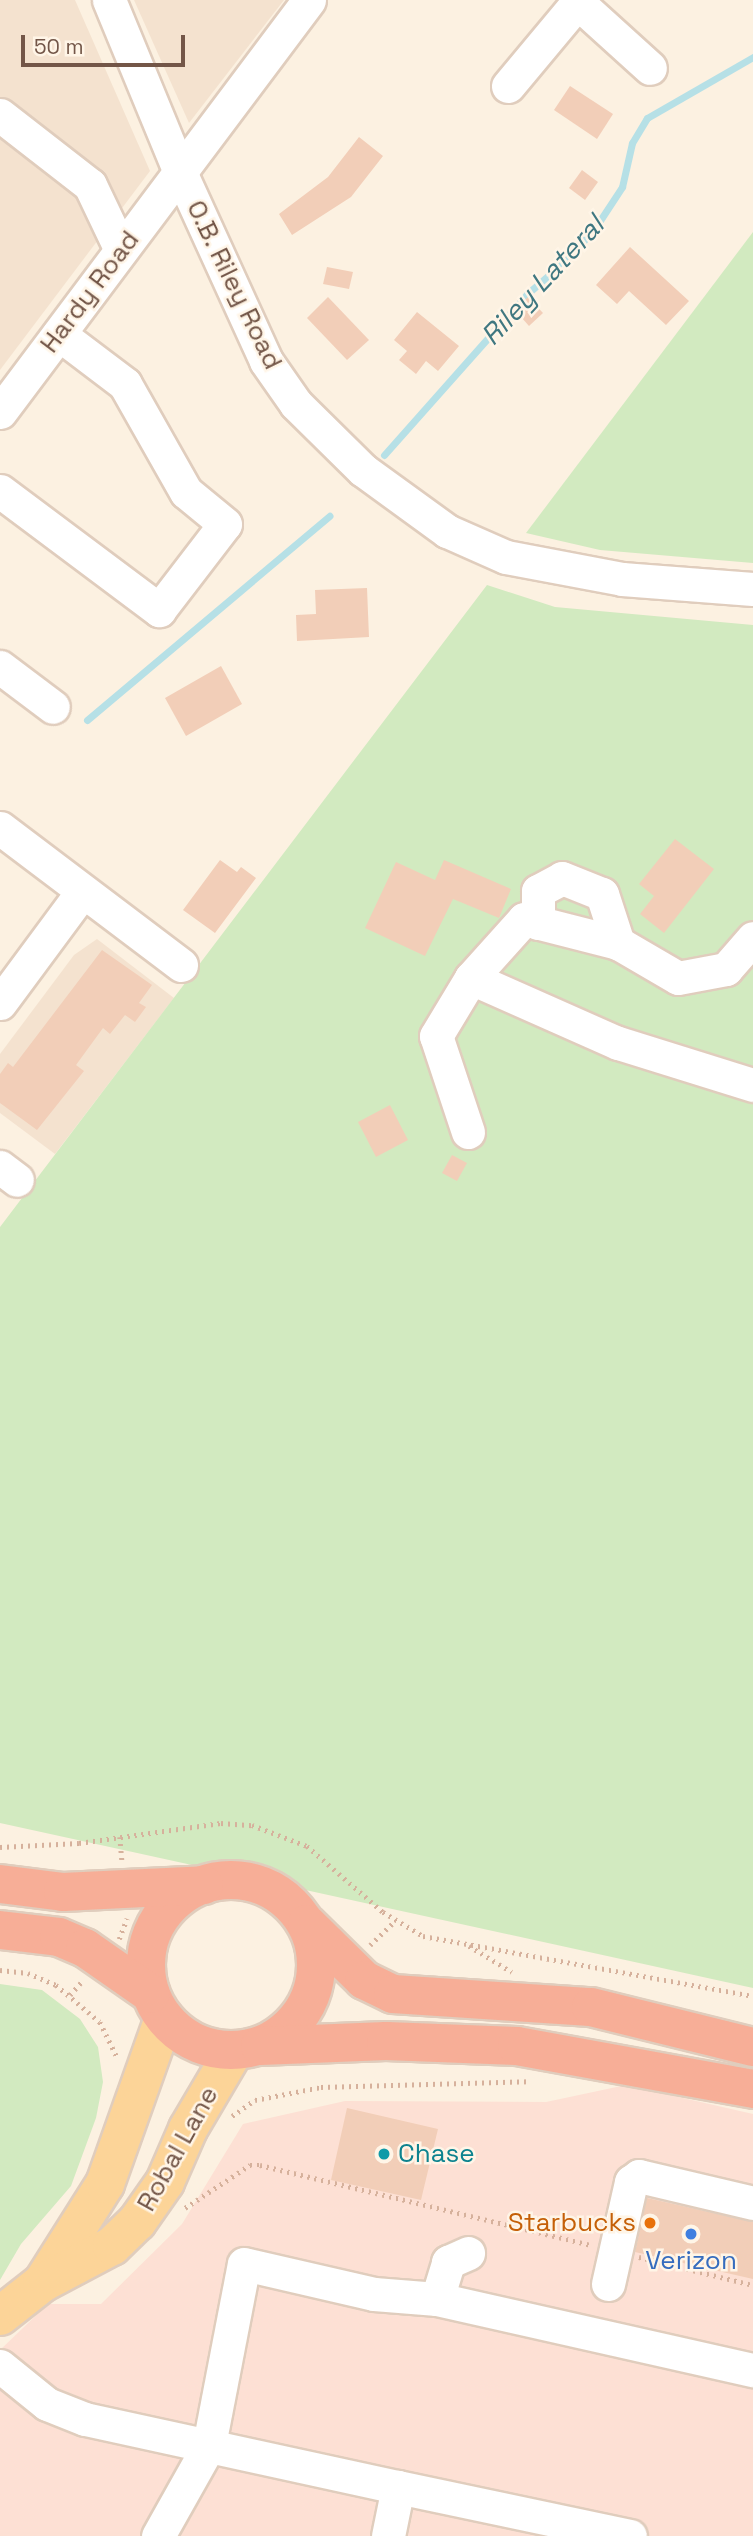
<!DOCTYPE html>
<html>
<head>
<meta charset="utf-8">
<style>
	body { margin:0 }
	#map { position:relative; width:753px; height:2536px; overflow:hidden; background:#fcf1e1; font-family:"Space Grotesk",sans-serif }
	div>[style] { position:absolute }
	.residential>* { inset:0; background:#f4e2cf }
	.commercial>* { inset:0; background:#fde0d4 }
	.green>* { inset:0; background:#d2eac0 }
	.stream>* { height:7px; margin:-3.5px; padding:0 3.5px; transform-origin:3.5px; border-radius:3.5px; background:#b6e0e6 }
	.building>* { inset:0; background:#f2ceb8 }
	.path>* { height:4.5px; margin-top:-2.25px; transform-origin:0; background:repeating-linear-gradient(90deg,#d6b19c 0 2px,transparent 0 7px) }
	.roads { filter:drop-shadow(2px 0 #e0cdbd) drop-shadow(-2px 0 #e0cdbd) drop-shadow(0 2px #e0cdbd) drop-shadow(0 -2px #e0cdbd) }
	.minor>* { height:33px; margin:-16.5px; padding:0 16.5px; transform-origin:16.5px; border-radius:16.5px; background:#fff }
	.major>* { height:38px; margin:-19px; padding:0 19px; transform-origin:19px; border-radius:19px; background:#fcd498 }
	.highway>* { height:38px; margin:-19px; padding:0 19px; transform-origin:19px; border-radius:19px; background:#f7ae97 }
	.highway>.ring { margin:-19px; padding:0; box-sizing:content-box; background:none; border:38px solid #f7ae97; border-radius:50% }
	.dots>* { width:19px; height:19px; translate:-50% -50%; box-sizing:border-box; border:4px solid #fff5e7; border-radius:50% }
	span { translate:-50% -50%; white-space:nowrap; text-align:center; line-height:1.15; -webkit-text-stroke:5px #fff5e7; paint-order:stroke }
	.street-label { font-size:26px; color:#735648 }
	.culture-label { font-size:26px; color:#0d838f }
	.left { translate:0 -50%; text-align:left }
	.food-label { font-size:26px; color:#c56008 }
	.right { translate:-100% -50%; text-align:right }
	.shop-label { font-size:26px; color:#366cbe }
	.water-label { font-size:28px; color:#3f7780; font-style:italic }
	.scale { position:absolute; left:21px; top:35px; width:164px; height:32px; box-sizing:border-box; border:4px solid #735648; border-top:0; padding-left:9px; font-size:21px; line-height:24px; white-space:nowrap; color:#735648; -webkit-text-stroke:5px #fff5e7; paint-order:stroke }
</style>
</head>
<body>
<div id="map">
	<div class="residential">
		<i style="clip-path:polygon(0 0,75px 0,150px 171px,0 370px)"></i>
		<i style="clip-path:polygon(134px 0,284px 0,189px 123px)"></i>
		<i style="clip-path:polygon(97px 939px,174px 998px,55px 1154px,0 1113px,0 1054px,74px 955px)"></i>
	</div>
	<div class="commercial">
		<i style="clip-path:polygon(626px 2085px,753px 2114px,753px 2536px,0 2536px,0 2350px,48px 2304px,101px 2304px,182px 2224px,243px 2124px,345px 2101px,546px 2102px)"></i>
	</div>
	<div class="green">
		<i style="clip-path:polygon(753px 232px,753px 563px,600px 550px,526px 533px)"></i>
		<i style="clip-path:polygon(487px 585px,555px 607px,753px 625px,753px 1988px,0 1823px,0 1227px)"></i>
		<i style="clip-path:polygon(0 1984px,42px 1990px,80px 2019px,98px 2047px,103px 2082px,96px 2118px,71px 2186px,21px 2244px,0 2280px)"></i>
	</div>
	<div class="stream">
		<i style="left:384px;top:455px;width:215px;rotate:-48.4deg"></i>
		<i style="left:527px;top:294px;width:60px;rotate:-40.9deg"></i>
		<i style="left:572px;top:255px;width:43px;rotate:-50.7deg"></i>
		<i style="left:599px;top:222px;width:42px;rotate:-56.7deg"></i>
		<i style="left:622px;top:187px;width:45px;rotate:-77.2deg"></i>
		<i style="left:632px;top:143px;width:29px;rotate:-59deg"></i>
		<i style="left:647px;top:118px;width:122px;rotate:-29.9deg"></i>
		<i style="left:87px;top:720px;width:317px;rotate:-40.1deg"></i>
	</div>
	<div class="building">
		<i style="clip-path:polygon(570px 86px,613px 114px,597px 139px,554px 110px)"></i>
		<i style="clip-path:polygon(359px 137px,383px 156px,351px 197px,292px 235px,279px 214px,328px 177px)"></i>
		<i style="clip-path:polygon(582px 170px,598px 182px,585px 200px,569px 188px)"></i>
		<i style="clip-path:polygon(630px 247px,689px 301px,666px 325px,629px 291px,617px 304px,596px 285px)"></i>
		<i style="clip-path:polygon(327px 267px,353px 272px,349px 289px,323px 284px)"></i>
		<i style="clip-path:polygon(328px 297px,369px 340px,347px 360px,307px 318px)"></i>
		<i style="clip-path:polygon(528px 297px,543px 313px,529px 326px,514px 309px)"></i>
		<i style="clip-path:polygon(417px 312px,459px 346px,438px 371px,426px 361px,416px 374px,399px 360px,407px 351px,394px 340px)"></i>
		<i style="clip-path:polygon(367px 588px,369px 637px,297px 641px,296px 615px,316px 614px,315px 590px)"></i>
		<i style="clip-path:polygon(221px 666px,242px 704px,186px 736px,165px 698px)"></i>
		<i style="clip-path:polygon(675px 839px,714px 869px,664px 933px,640px 914px,654px 896px,639px 884px)"></i>
		<i style="clip-path:polygon(220px 860px,237px 872px,241px 867px,256px 878px,215px 933px,183px 910px)"></i>
		<i style="clip-path:polygon(444px 860px,511px 889px,499px 918px,453px 899px,425px 956px,365px 928px,396px 862px,435px 880px)"></i>
		<i style="clip-path:polygon(102px 950px,152px 985px,139px 1003px,146px 1007px,135px 1022px,125px 1015px,110px 1034px,103px 1028px,76px 1065px,84px 1071px,37px 1130px,0 1103px,0 1074px,8px 1063px,13px 1067px)"></i>
		<i style="clip-path:polygon(390px 1105px,408px 1140px,376px 1157px,358px 1122px)"></i>
		<i style="clip-path:polygon(452px 1155px,467px 1163px,457px 1181px,442px 1173px)"></i>
		<i style="clip-path:polygon(347px 2108px,438px 2129px,421px 2200px,331px 2180px)"></i>
		<i style="clip-path:polygon(647px 2198px,753px 2222px,753px 2279px,635px 2252px)"></i>
	</div>
	<div class="path">
		<i style="left:120px;top:1837px;width:24px;rotate:85deg"></i>
		<i style="left:0;top:1847px;width:79px;rotate:-2.9deg"></i>
		<i style="left:79px;top:1843px;width:143px;rotate:-8deg"></i>
		<i style="left:221px;top:1823px;width:31px;rotate:4deg"></i>
		<i style="left:252px;top:1825px;width:59px;rotate:20.9deg"></i>
		<i style="left:307px;top:1846px;width:101px;rotate:41deg"></i>
		<i style="left:383px;top:1912px;width:47px;rotate:31deg"></i>
		<i style="left:423px;top:1936px;width:335px;rotate:10.3deg"></i>
		<i style="left:119px;top:1939px;width:22px;rotate:-69deg"></i>
		<i style="left:370px;top:1945px;width:35px;rotate:-44deg"></i>
		<i style="left:469px;top:1946px;width:50px;rotate:31.2deg"></i>
		<i style="left:0;top:1970px;width:28px;rotate:6deg"></i>
		<i style="left:28px;top:1973px;width:30px;rotate:23deg"></i>
		<i style="left:56px;top:1985px;width:57px;rotate:40.1deg"></i>
		<i style="left:100px;top:2022px;width:39px;rotate:64deg"></i>
		<i style="left:70px;top:1995px;width:20px;rotate:-49deg"></i>
		<i style="left:315px;top:2015px;width:33px;rotate:-65deg"></i>
		<i style="left:232px;top:2116px;width:28px;rotate:-35deg"></i>
		<i style="left:255px;top:2100px;width:67px;rotate:-11.1deg"></i>
		<i style="left:321px;top:2087px;width:210px;rotate:-1.6deg"></i>
		<i style="left:185px;top:2208px;width:78px;rotate:-33.5deg"></i>
		<i style="left:250px;top:2165px;width:10px"></i>
		<i style="left:260px;top:2165px;width:340px;rotate:13.6deg"></i>
		<i style="left:639px;top:2257px;width:117px;rotate:13.8deg"></i>
	</div>
	<div class="roads">
		<div class="minor">
			<i style="left:109px;top:0;width:186px;rotate:67.6deg"></i>
			<i style="left:180px;top:172px;width:208px;rotate:65.5deg"></i>
			<i style="left:266px;top:361px;width:52px;rotate:55.1deg"></i>
			<i style="left:296px;top:404px;width:94px;rotate:44.6deg"></i>
			<i style="left:363px;top:470px;width:104px;rotate:36deg"></i>
			<i style="left:447px;top:531px;width:64px;rotate:23.8deg"></i>
			<i style="left:506px;top:557px;width:118px;rotate:10.7deg"></i>
			<i style="left:622px;top:579px;width:131px;rotate:4.4deg"></i>
			<i style="left:575px;top:0;width:101px;rotate:42.2deg"></i>
			<i style="left:508px;top:86px;width:109px;rotate:-50.2deg"></i>
			<i style="left:0;top:115px;width:114px;rotate:37.9deg"></i>
			<i style="left:90px;top:185px;width:72px;rotate:64.5deg"></i>
			<i style="left:0;top:412px;width:515px;rotate:-53.13deg"></i>
			<i style="left:0;top:491px;width:199px;rotate:36.8deg"></i>
			<i style="left:159px;top:610px;width:108px;rotate:-52.5deg"></i>
			<i style="left:225px;top:524px;width:50px;rotate:-140.6deg"></i>
			<i style="left:186px;top:492px;width:124px;rotate:-119.5deg"></i>
			<i style="left:125px;top:384px;width:83px;rotate:-142.9deg"></i>
			<i style="left:0;top:667px;width:66px;rotate:37deg"></i>
			<i style="left:0;top:828px;width:227px;rotate:37.1deg"></i>
			<i style="left:538px;top:923px;width:32px;rotate:-90deg"></i>
			<i style="left:538px;top:891px;width:27px;rotate:-28deg"></i>
			<i style="left:562px;top:878px;width:43px;rotate:21.8deg"></i>
			<i style="left:602px;top:894px;width:52px;rotate:71.9deg"></i>
			<i style="left:471px;top:978px;width:161px;rotate:23.9deg"></i>
			<i style="left:618px;top:1043px;width:141px;rotate:17.3deg"></i>
			<i style="left:0;top:1003px;width:139px;rotate:-53.5deg"></i>
			<i style="left:468px;top:1132px;width:101px;rotate:-108.4deg"></i>
			<i style="left:436px;top:1036px;width:68px;rotate:-58.9deg"></i>
			<i style="left:471px;top:978px;width:79px;rotate:-48.1deg"></i>
			<i style="left:524px;top:919px;width:97px;rotate:14.3deg"></i>
			<i style="left:618px;top:943px;width:69px;rotate:30.3deg"></i>
			<i style="left:678px;top:978px;width:49px;rotate:-10.6deg"></i>
			<i style="left:726px;top:969px;width:41px;rotate:-48.9deg"></i>
			<i style="left:0;top:1167px;width:21px;rotate:37deg"></i>
			<i style="left:608px;top:2284px;width:105px;rotate:-77.3deg"></i>
			<i style="left:631px;top:2182px;width:10px;rotate:-37deg"></i>
			<i style="left:639px;top:2176px;width:117px;rotate:13.3deg"></i>
			<i style="left:437px;top:2299px;width:39px;rotate:-73deg"></i>
			<i style="left:448px;top:2262px;width:22px;rotate:-24deg"></i>
			<i style="left:0;top:2366px;width:60px;rotate:39deg"></i>
			<i style="left:47px;top:2404px;width:41px;rotate:21.5deg"></i>
			<i style="left:85px;top:2419px;width:320px;rotate:12.3deg"></i>
			<i style="left:158px;top:2536px;width:104px;rotate:-60.7deg"></i>
			<i style="left:209px;top:2445px;width:184px;rotate:-79.1deg"></i>
			<i style="left:244px;top:2264px;width:133px;rotate:13deg"></i>
			<i style="left:374px;top:2294px;width:63px;rotate:4.5deg"></i>
			<i style="left:437px;top:2299px;width:324px;rotate:12.7deg"></i>
			<i style="left:388px;top:2536px;width:50px;rotate:-78.5deg"></i>
			<i style="left:398px;top:2487px;width:237px;rotate:11.9deg"></i>
		</div>
		<div class="major">
			<i style="left:43px;top:2282px;width:116px;rotate:-57.7deg"></i>
			<i style="left:105px;top:2184px;width:176px;rotate:-70.4deg"></i>
			<i style="left:0;top:2316px;width:53px;rotate:-38.2deg"></i>
			<i style="left:42px;top:2283px;width:79px;rotate:-27.9deg"></i>
			<i style="left:112px;top:2246px;width:35px;rotate:-44deg"></i>
			<i style="left:137px;top:2222px;width:49px;rotate:-55deg"></i>
			<i style="left:165px;top:2182px;width:58px;rotate:-66.5deg"></i>
			<i style="left:188px;top:2129px;width:91px;rotate:-59.5deg"></i>
		</div>
		<div class="highway">
			<i class="ring" style="left:146px;top:1880px;width:132px;height:132px"></i>
			<i style="left:0;top:1884px;width:64px;rotate:7.2deg"></i>
			<i style="left:63px;top:1892px;width:141px;rotate:-2.8deg"></i>
			<i style="left:307px;top:1924px;width:80px;rotate:44.5deg"></i>
			<i style="left:364px;top:1980px;width:32px;rotate:26deg"></i>
			<i style="left:393px;top:1994px;width:198px;rotate:3.8deg"></i>
			<i style="left:591px;top:2007px;width:167px;rotate:13.9deg"></i>
			<i style="left:0;top:1930px;width:59px;rotate:6.8deg"></i>
			<i style="left:59px;top:1937px;width:28px;rotate:23deg"></i>
			<i style="left:85px;top:1948px;width:80px;rotate:34.9deg"></i>
			<i style="left:260px;top:2046px;width:126px;rotate:-2.3deg"></i>
			<i style="left:386px;top:2041px;width:131px;rotate:2.2deg"></i>
			<i style="left:517px;top:2046px;width:240px;rotate:10.3deg"></i>
		</div>
	</div>
	<div class="dots">
		<i style="left:384px;top:2154px;background:#0f9aa8"></i>
		<i style="left:650px;top:2223px;background:#e8710a"></i>
		<i style="left:691px;top:2234px;background:#3f7fe0"></i>
	</div>
	<div class="street-label">
		<span style="left:234px;top:285px;rotate:64deg">O.B. Riley Road</span>
		<span style="left:90px;top:292px;rotate:-53deg">Hardy Road</span>
		<span style="left:178px;top:2149px;rotate:-61deg">Robal Lane</span>
	</div>
	<div class="culture-label">
		<span class="left" style="left:398px;top:2154px">Chase</span>
	</div>
	<div class="food-label">
		<span class="right" style="left:636px;top:2223px">Starbucks</span>
	</div>
	<div class="shop-label">
		<span style="left:691px;top:2261px">Verizon</span>
	</div>
	<div class="water-label">
		<span style="left:542px;top:280px;rotate:-47deg">Riley Lateral</span>
	</div>
	<div class="scale">50 m</div>
</div>
</body>
</html>
